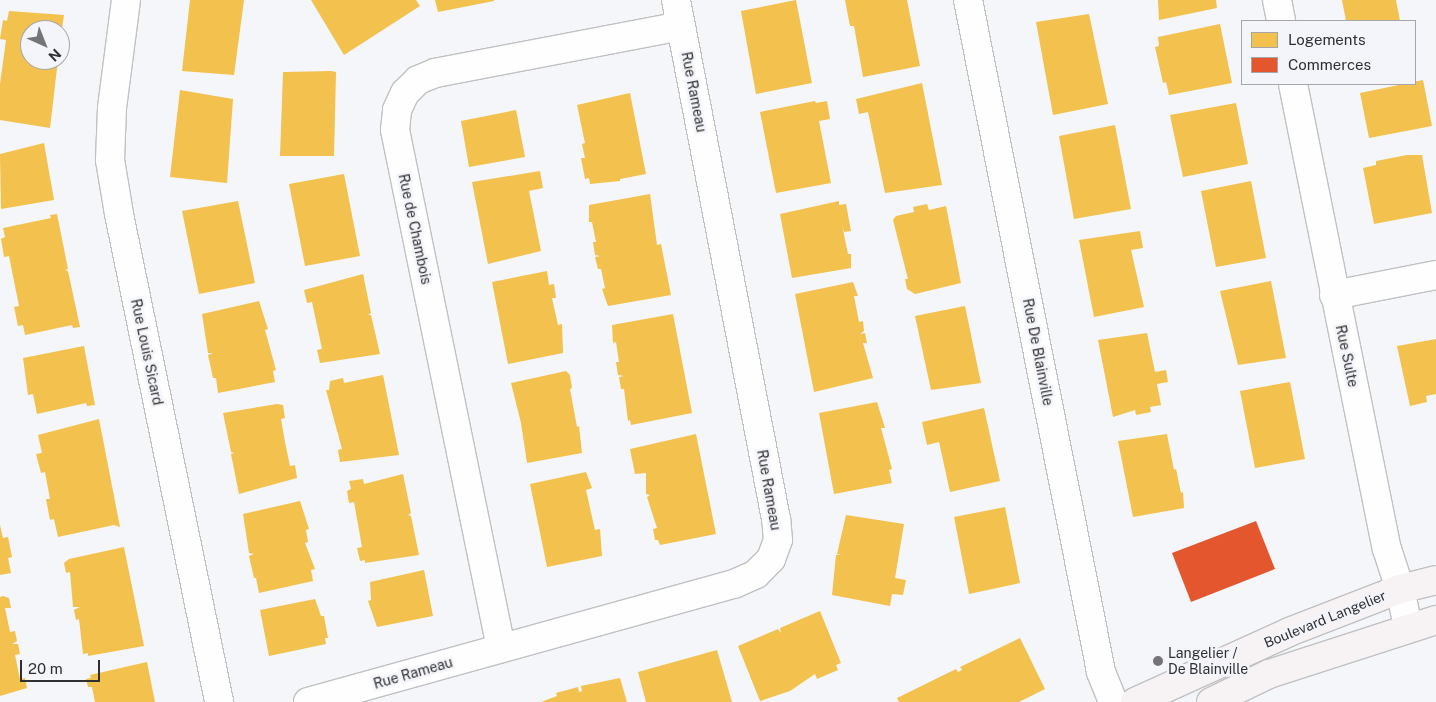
<!DOCTYPE html>
<html>
<head>
<meta charset="utf-8">
<style>
	body { margin:0 }
	#map { position:relative; width:1436px; height:702px; overflow:hidden; background:#f5f6f9; font-family:"Public Sans",sans-serif }
	div>[style] { position:absolute }
	.homes>* { inset:0; background:#f2c14e }
	.shops>* { inset:0; background:#e4572e }
	.roads { filter:drop-shadow(1px 0 #c0c1c3) drop-shadow(-1px 0 #c0c1c3) drop-shadow(0 1px #c0c1c3) drop-shadow(0 -1px #c0c1c3) }
	.street>* { height:28px; margin:-14px; padding:0 14px; transform-origin:14px; border-radius:14px; background:#fefefe }
	.secondary>* { height:28px; margin:-14px; padding:0 14px; transform-origin:14px; border-radius:14px; background:#f7f2f3 }
	.dots>* { width:14px; height:14px; translate:-50% -50%; box-sizing:border-box; border:2px solid #f4f5fa; border-radius:50% }
	span { translate:-50% -50%; white-space:nowrap; text-align:center; line-height:1.15; -webkit-text-stroke:5px #f4f5fa; paint-order:stroke }
	.street-label { font-size:14px; color:#303032 }
	.poi-label { font-size:14px; color:#303032 }
	.left { translate:0 -50%; text-align:left }
	.legend { position:absolute; left:1241px; top:20px; width:175px; height:65px; box-sizing:border-box; background:#f4f5fa; border:1px solid #a6a6aa; margin:0; padding:6px 9px; list-style:none; font-size:15px; color:#303032 }
	.legend li { display:flex; align-items:center; gap:10px; height:25px }
	.legend b { width:25px; border:1px solid #a6a6aa }
	.north { position:absolute; left:20px; top:20px; width:50px; height:50px; box-sizing:border-box; background:#f4f5fa; border:1px solid #a6a6aa; border-radius:50%; rotate:136deg; font-size:14px; font-weight:700; line-height:20px; text-align:center; color:#303032 }
	.north::after { content:''; display:block; margin:auto; width:18px; height:22px; background:#757578; clip-path:polygon(50% 0,100% 100%,50% 72%,0 100%) }
	.scale { position:absolute; left:20px; top:660px; width:80px; height:22px; box-sizing:border-box; border:2px solid #303032; border-top:0; padding-left:6px; font-size:15px; line-height:18px; white-space:nowrap; color:#303032; -webkit-text-stroke:4px #f4f5fa; paint-order:stroke }
</style>
</head>
<body>
<div id="map">
	<div class="homes">
		<i style="clip-path:polygon(190px 0,244px 0,234px 75px,182px 71px)"></i>
		<i style="clip-path:polygon(311px 0,416px 0,420px 6px,344px 55px)"></i>
		<i style="clip-path:polygon(435px 0,494px 0,494px 1px,438px 12px)"></i>
		<i style="clip-path:polygon(796px 0,812px 83px,756px 94px,741px 11px)"></i>
		<i style="clip-path:polygon(845px 0,907px 0,920px 66px,863px 77px,854px 26px,850px 26px)"></i>
		<i style="clip-path:polygon(1158px 0,1216px 0,1217px 8px,1159px 20px)"></i>
		<i style="clip-path:polygon(1342px 0,1396px 0,1400px 21px,1346px 21px)"></i>
		<i style="clip-path:polygon(9px 11px,64px 15px,61px 36px,60px 30px,30px 30px,30px 60px,58px 60px,50px 128px,0 120px,0 84px,6px 40px,0 39px,3px 20px,7px 21px)"></i>
		<i style="clip-path:polygon(1089px 14px,1108px 104px,1053px 115px,1036px 22px)"></i>
		<i style="clip-path:polygon(1220px 24px,1232px 83px,1169px 95px,1166px 82px,1163px 83px,1155px 47px,1159px 46px,1158px 37px)"></i>
		<i style="clip-path:polygon(331px 71px,336px 72px,334px 156px,280px 156px,283px 72px)"></i>
		<i style="clip-path:polygon(1423px 80px,1432px 126px,1369px 138px,1360px 93px)"></i>
		<i style="clip-path:polygon(922px 83px,942px 185px,885px 193px,868px 112px,859px 114px,856px 99px)"></i>
		<i style="clip-path:polygon(180px 90px,233px 99px,227px 183px,170px 177px)"></i>
		<i style="clip-path:polygon(630px 93px,646px 174px,620px 179px,620px 181px,590px 184px,589px 178px,585px 179px,581px 158px,585px 158px,582px 144px,585px 143px,577px 105px)"></i>
		<i style="clip-path:polygon(815px 101px,816px 103px,827px 101px,830px 119px,819px 121px,831px 183px,776px 193px,760px 112px)"></i>
		<i style="clip-path:polygon(1236px 103px,1248px 164px,1183px 177px,1170px 115px)"></i>
		<i style="clip-path:polygon(516px 110px,525px 157px,469px 167px,461px 121px)"></i>
		<i style="clip-path:polygon(1115px 125px,1131px 209px,1074px 219px,1059px 136px)"></i>
		<i style="clip-path:polygon(44px 143px,54px 200px,1px 209px,0 154px)"></i>
		<i style="clip-path:polygon(1407px 155px,1422px 155px,1432px 213px,1374px 224px,1363px 168px,1376px 165px,1376px 161px)"></i>
		<i style="clip-path:polygon(540px 171px,543px 188px,529px 191px,541px 251px,488px 264px,472px 182px)"></i>
		<i style="clip-path:polygon(344px 174px,360px 256px,305px 266px,289px 184px)"></i>
		<i style="clip-path:polygon(1251px 181px,1266px 258px,1216px 267px,1201px 191px)"></i>
		<i style="clip-path:polygon(650px 194px,657px 245px,661px 244px,671px 295px,608px 306px,602px 289px,605px 288px,601px 269px,598px 269px,595px 257px,600px 256px,595px 255px,593px 242px,596px 242px,592px 222px,589px 222px,589px 205px)"></i>
		<i style="clip-path:polygon(238px 201px,255px 283px,199px 294px,182px 211px)"></i>
		<i style="clip-path:polygon(839px 201px,839px 205px,846px 204px,851px 231px,844px 232px,842px 225px,848px 254px,851px 254px,851px 268px,792px 278px,780px 214px)"></i>
		<i style="clip-path:polygon(927px 204px,929px 210px,946px 206px,961px 283px,915px 294px,907px 289px,905px 279px,908px 279px,893px 220px,896px 216px,914px 212px,913px 207px)"></i>
		<i style="clip-path:polygon(57px 214px,68px 269px,65px 270px,68px 271px,80px 327px,73px 328px,72px 325px,25px 335px,23px 325px,18px 326px,14px 307px,19px 306px,9px 256px,4px 257px,1px 239px,5px 237px,3px 228px,51px 218px,50px 215px)"></i>
		<i style="clip-path:polygon(1140px 231px,1143px 248px,1131px 250px,1144px 307px,1094px 317px,1079px 240px)"></i>
		<i style="clip-path:polygon(547px 271px,549px 285px,554px 284px,556px 298px,552px 298px,558px 325px,562px 324px,563px 353px,508px 364px,492px 282px)"></i>
		<i style="clip-path:polygon(363px 274px,371px 313px,368px 315px,371px 315px,380px 354px,320px 363px,317px 350px,322px 349px,312px 302px,307px 303px,304px 290px)"></i>
		<i style="clip-path:polygon(1271px 281px,1286px 358px,1238px 365px,1220px 291px)"></i>
		<i style="clip-path:polygon(853px 282px,858px 296px,854px 296px,859px 322px,863px 321px,864px 331px,860px 334px,865px 333px,867px 343px,863px 343px,873px 378px,814px 392px,795px 294px)"></i>
		<i style="clip-path:polygon(259px 301px,268px 329px,265px 330px,276px 370px,273px 371px,275px 382px,218px 393px,216px 378px,213px 378px,208px 355px,213px 353px,208px 353px,202px 314px)"></i>
		<i style="clip-path:polygon(965px 306px,981px 383px,931px 390px,915px 316px)"></i>
		<i style="clip-path:polygon(673px 314px,692px 413px,631px 425px,630px 420px,628px 421px,624px 389px,621px 389px,619px 377px,624px 376px,618px 375px,616px 362px,619px 362px,616px 342px,613px 343px,612px 325px)"></i>
		<i style="clip-path:polygon(1147px 333px,1155px 372px,1166px 370px,1168px 382px,1157px 384px,1161px 405px,1150px 407px,1151px 412px,1136px 415px,1135px 410px,1113px 417px,1098px 340px)"></i>
		<i style="clip-path:polygon(1436px 339px,1436px 394px,1426px 396px,1427px 402px,1410px 406px,1397px 346px)"></i>
		<i style="clip-path:polygon(84px 346px,95px 405px,87px 406px,86px 403px,37px 414px,33px 394px,28px 395px,23px 358px)"></i>
		<i style="clip-path:polygon(566px 371px,570px 375px,572px 388px,570px 389px,577px 427px,579px 426px,582px 453px,527px 463px,521px 423px,511px 383px)"></i>
		<i style="clip-path:polygon(383px 375px,399px 455px,340px 462px,338px 450px,342px 449px,326px 390px,329px 390px,330px 381px,343px 378px,344px 383px)"></i>
		<i style="clip-path:polygon(1290px 382px,1305px 459px,1255px 468px,1240px 391px)"></i>
		<i style="clip-path:polygon(877px 402px,885px 428px,881px 428px,892px 469px,889px 470px,892px 483px,834px 494px,819px 413px)"></i>
		<i style="clip-path:polygon(277px 404px,283px 405px,285px 418px,281px 419px,285px 442px,290px 466px,295px 465px,297px 478px,239px 494px,231px 454px,234px 453px,231px 452px,223px 413px)"></i>
		<i style="clip-path:polygon(984px 408px,1000px 481px,950px 492px,939px 442px,927px 445px,922px 422px)"></i>
		<i style="clip-path:polygon(99px 419px,120px 527px,114px 525px,58px 537px,54px 519px,50px 520px,46px 499px,50px 499px,45px 472px,41px 473px,36px 454px,42px 453px,38px 435px)"></i>
		<i style="clip-path:polygon(696px 434px,716px 534px,660px 545px,658px 540px,655px 540px,653px 529px,657px 528px,647px 497px,650px 495px,646px 494px,646px 473px,635px 474px,630px 449px)"></i>
		<i style="clip-path:polygon(1167px 434px,1174px 470px,1176px 469px,1181px 493px,1183px 492px,1184px 508px,1133px 517px,1118px 441px)"></i>
		<i style="clip-path:polygon(586px 472px,592px 488px,586px 490px,595px 530px,600px 529px,602px 556px,547px 567px,530px 484px)"></i>
		<i style="clip-path:polygon(403px 474px,411px 513px,408px 515px,411px 516px,419px 555px,365px 563px,365px 560px,360px 561px,357px 548px,362px 547px,354px 502px,349px 503px,347px 491px,351px 489px,349px 481px,363px 479px,364px 484px)"></i>
		<i style="clip-path:polygon(300px 501px,309px 529px,306px 530px,308px 542px,305px 543px,315px 569px,311px 570px,313px 581px,259px 593px,256px 578px,254px 578px,249px 556px,254px 554px,249px 553px,243px 514px)"></i>
		<i style="clip-path:polygon(1005px 507px,1020px 583px,969px 594px,954px 517px)"></i>
		<i style="clip-path:polygon(846px 515px,904px 524px,895px 578px,906px 580px,903px 595px,892px 594px,890px 606px,832px 595px,836px 555px,842px 554px,837px 554px)"></i>
		<i style="clip-path:polygon(0 525px,3px 538px,8px 537px,12px 557px,8px 558px,11px 573px,0 575px)"></i>
		<i style="clip-path:polygon(124px 547px,144px 646px,88px 656px,88px 653px,83px 654px,79px 619px,76px 620px,74px 610px,80px 607px,73px 607px,70px 572px,66px 573px,64px 563px,69px 559px)"></i>
		<i style="clip-path:polygon(424px 570px,433px 616px,377px 627px,368px 601px,371px 600px,370px 582px)"></i>
		<i style="clip-path:polygon(3px 596px,9px 598px,11px 608px,5px 608px,10px 632px,15px 631px,17px 641px,12px 644px,18px 644px,20px 654px,15px 655px,20px 679px,25px 678px,27px 688px,0 696px,0 597px)"></i>
		<i style="clip-path:polygon(315px 599px,321px 616px,324px 616px,328px 638px,325px 638px,326px 644px,269px 656px,260px 610px)"></i>
		<i style="clip-path:polygon(820px 611px,841px 663px,836px 665px,838px 670px,817px 679px,815px 674px,790px 691px,760px 701px,738px 646px,778px 629px,781px 633px,780px 628px)"></i>
		<i style="clip-path:polygon(1020px 638px,1045px 689px,1019px 702px,899px 702px,897px 698px,956px 669px,958px 672px,962px 670px,960px 667px)"></i>
		<i style="clip-path:polygon(717px 650px,732px 702px,646px 702px,638px 672px)"></i>
		<i style="clip-path:polygon(147px 662px,155px 702px,95px 702px,92px 687px,88px 687px,86px 679px,91px 678px,90px 675px)"></i>
		<i style="clip-path:polygon(620px 678px,627px 702px,541px 702px,557px 696px,556px 693px,578px 687px,579px 692px,582px 691px,581px 686px)"></i>
	</div>
	<div class="shops">
		<i style="clip-path:polygon(1256px 521px,1275px 569px,1191px 602px,1172px 553px)"></i>
	</div>
	<div class="roads">
		<div class="street">
			<i style="left:126px;top:0;width:109px;rotate:97.4deg"></i>
			<i style="left:112px;top:108px;width:52px;rotate:92.2deg"></i>
			<i style="left:110px;top:160px;width:55px;rotate:80.5deg"></i>
			<i style="left:119px;top:214px;width:498px;rotate:78.4deg"></i>
			<i style="left:968px;top:0;width:685px;rotate:78.8deg"></i>
			<i style="left:1101px;top:672px;width:32px;rotate:68deg"></i>
			<i style="left:1277px;top:0;width:21px;rotate:79deg"></i>
			<i style="left:1293px;top:84px;width:474px;rotate:78.6deg"></i>
			<i style="left:1387px;top:549px;width:42px;rotate:72deg"></i>
			<i style="left:1400px;top:589px;width:39px;rotate:78deg"></i>
			<i style="left:1334px;top:295px;width:104px;rotate:-11.1deg"></i>
			<i style="left:501px;top:648px;width:529px;rotate:-101.56deg"></i>
			<i style="left:395px;top:130px;width:20px;rotate:-84deg"></i>
			<i style="left:397px;top:110px;width:19px;rotate:-65deg"></i>
			<i style="left:405px;top:93px;width:18px;rotate:-45deg"></i>
			<i style="left:418px;top:80px;width:18px;rotate:-22deg"></i>
			<i style="left:435px;top:73px;width:250px;rotate:-10.8deg"></i>
			<i style="left:308px;top:702px;width:442px;rotate:-15.5deg"></i>
			<i style="left:734px;top:584px;width:24px;rotate:-24deg"></i>
			<i style="left:756px;top:574px;width:21px;rotate:-45deg"></i>
			<i style="left:771px;top:559px;width:20px;rotate:-70deg"></i>
			<i style="left:778px;top:540px;width:21px;rotate:-95deg"></i>
			<i style="left:776px;top:519px;width:529px;rotate:-100.91deg"></i>
		</div>
		<div class="secondary">
			<i style="left:1135px;top:702px;width:169px;rotate:-24.4deg"></i>
			<i style="left:1289px;top:632px;width:119px;rotate:-21.2deg"></i>
			<i style="left:1400px;top:589px;width:37px;rotate:-14deg"></i>
			<i style="left:1211px;top:702px;width:64px;rotate:-25.8deg"></i>
			<i style="left:1269px;top:674px;width:176px;rotate:-17.9deg"></i>
		</div>
	</div>
	<div class="dots">
		<i style="left:1158px;top:661px;background:#757578"></i>
	</div>
	<div class="street-label">
		<span style="left:694px;top:92px;rotate:79deg">Rue Rameau</span>
		<span style="left:415px;top:229px;rotate:78deg">Rue de Chambois</span>
		<span style="left:147px;top:352px;rotate:78deg">Rue Louis Sicard</span>
		<span style="left:1038px;top:352px;rotate:79deg">Rue De Blainville</span>
		<span style="left:1347px;top:356px;rotate:78deg">Rue Sulte</span>
		<span style="left:769px;top:490px;rotate:80deg">Rue Rameau</span>
		<span style="left:1325px;top:619px;rotate:-22deg">Boulevard Langelier</span>
		<span style="left:413px;top:673px;rotate:-16deg">Rue Rameau</span>
	</div>
	<div class="poi-label">
		<span class="left" style="left:1168px;top:661px">Langelier /<br>De Blainville</span>
	</div>
	<ul class="legend">
	<li><b style="height:14px;background:#f2c14e"></b>Logements</li>
	<li><b style="height:14px;background:#e4572e"></b>Commerces</li>
	</ul>
	<div class="north">N</div>
	<div class="scale">20 m</div>
</div>
</body>
</html>
